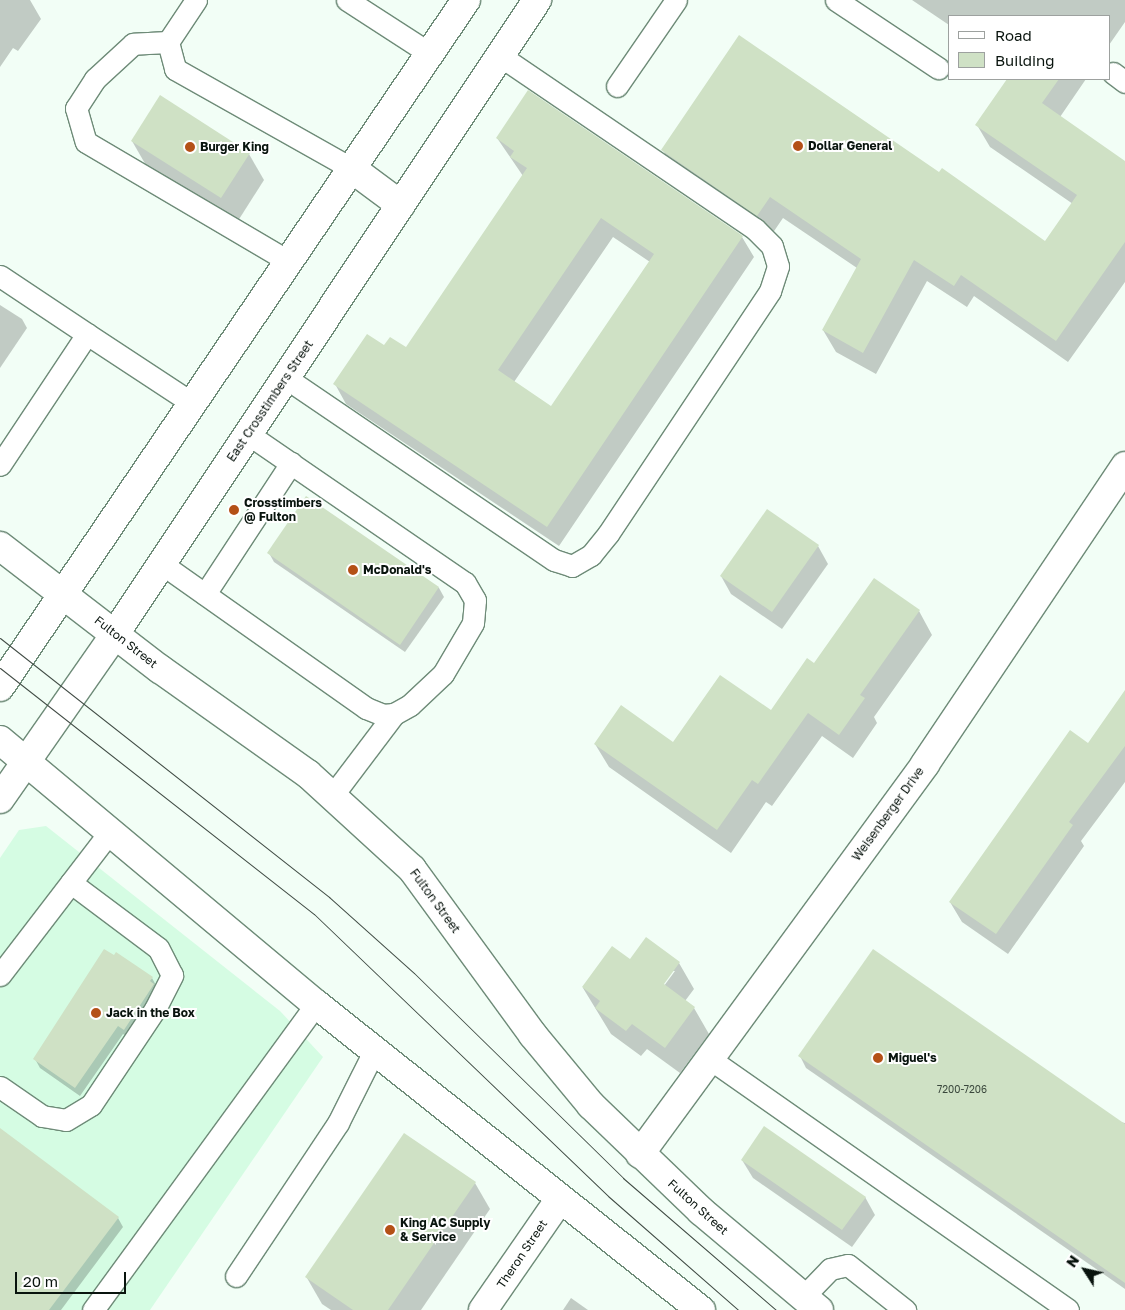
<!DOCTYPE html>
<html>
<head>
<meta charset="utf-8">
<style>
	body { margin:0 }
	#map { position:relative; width:1125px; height:1310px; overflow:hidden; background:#f2fef6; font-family:"Golos Text",sans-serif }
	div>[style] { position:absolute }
	.built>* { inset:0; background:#d5fce3 }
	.shadow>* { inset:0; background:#0003 }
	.building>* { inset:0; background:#cfe1c5 }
	.roads { filter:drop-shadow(1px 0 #6e8b78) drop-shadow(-1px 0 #6e8b78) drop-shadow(0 1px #6e8b78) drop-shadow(0 -1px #6e8b78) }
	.lane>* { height:21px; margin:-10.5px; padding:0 10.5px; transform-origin:10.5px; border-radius:10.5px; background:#fff }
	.street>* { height:28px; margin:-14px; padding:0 14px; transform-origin:14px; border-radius:14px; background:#fff }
	.secondary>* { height:28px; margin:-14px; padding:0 14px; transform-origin:14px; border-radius:14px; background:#fff }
	.tram>* { height:1px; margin:-0.5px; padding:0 0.5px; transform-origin:0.5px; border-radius:0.5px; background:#414c45 }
	.dots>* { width:14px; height:14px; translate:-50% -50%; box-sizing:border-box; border:2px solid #fff; border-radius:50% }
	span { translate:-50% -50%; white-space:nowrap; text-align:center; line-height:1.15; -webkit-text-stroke:4px #fff; paint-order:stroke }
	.number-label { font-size:10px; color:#3a473c }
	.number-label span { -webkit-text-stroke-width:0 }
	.poi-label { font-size:12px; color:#09140e; font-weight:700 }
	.left { translate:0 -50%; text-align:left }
	.street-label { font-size:12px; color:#09140e }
	.legend { position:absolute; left:948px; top:15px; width:162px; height:65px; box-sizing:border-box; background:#fff; border:1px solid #9da19f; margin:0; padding:6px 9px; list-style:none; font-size:15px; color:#09140e }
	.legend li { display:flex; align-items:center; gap:10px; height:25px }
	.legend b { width:25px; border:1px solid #9da19f }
	.north { position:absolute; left:1060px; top:1245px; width:50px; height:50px; -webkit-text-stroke:4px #fff; paint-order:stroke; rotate:305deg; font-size:14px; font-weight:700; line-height:20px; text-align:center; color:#09140e }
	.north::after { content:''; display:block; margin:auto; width:18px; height:22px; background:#09140e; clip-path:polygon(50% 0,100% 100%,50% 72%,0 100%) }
	.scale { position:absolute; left:15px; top:1272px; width:111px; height:22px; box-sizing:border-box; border:2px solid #09140e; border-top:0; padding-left:6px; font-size:15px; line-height:18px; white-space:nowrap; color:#09140e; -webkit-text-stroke:4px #fff; paint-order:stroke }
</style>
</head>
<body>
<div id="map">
	<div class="built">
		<i style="clip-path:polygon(46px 826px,280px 1011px,323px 1057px,150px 1310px,0 1310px,0 858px,19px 830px)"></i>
	</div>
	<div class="shadow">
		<i style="clip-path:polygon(0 0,30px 0,41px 19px,18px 51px,13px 48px,0 67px)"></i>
		<i style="clip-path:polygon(912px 0,1125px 0,1125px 22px,1109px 45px,1109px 16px,949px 16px,949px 25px)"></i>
		<i style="clip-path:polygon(1008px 79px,1086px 79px,1060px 117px,1125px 162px,1125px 282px,1068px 362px,974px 296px,967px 307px,927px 281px,876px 374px,836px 352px,823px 330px,857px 268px,783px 218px,770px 237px,675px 172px,663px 150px,1046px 243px,1073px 204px,990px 147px,977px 125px)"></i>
		<i style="clip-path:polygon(evenodd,529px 92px,742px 237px,754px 257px,559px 546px,346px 404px,335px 384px,385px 347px,406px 349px,523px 176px,497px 138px,529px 92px,613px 237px,650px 262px,552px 408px,514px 382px,613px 237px)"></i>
		<i style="clip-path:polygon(132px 141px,249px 154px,264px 180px,236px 224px,147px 167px)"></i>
		<i style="clip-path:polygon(0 305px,22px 319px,27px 328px,0 368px)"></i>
		<i style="clip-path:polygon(306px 498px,439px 588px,444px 597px,405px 652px,274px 562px,269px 553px)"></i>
		<i style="clip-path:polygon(818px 546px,828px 564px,782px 629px,731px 594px,721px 576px)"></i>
		<i style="clip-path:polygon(919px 611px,932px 635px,874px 717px,877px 723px,853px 758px,822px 736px,772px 806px,766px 802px,731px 853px,609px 767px,595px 744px,674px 744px,771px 712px,815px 665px)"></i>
		<i style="clip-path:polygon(1125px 692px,1125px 782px,1081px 841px,1084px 846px,1008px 954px,962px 922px,950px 902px,1088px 745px)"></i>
		<i style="clip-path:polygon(evenodd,630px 961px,679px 963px,694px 989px,685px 1001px,694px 1008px,709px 1034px,680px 1073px,647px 1049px,641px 1056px,611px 1034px,583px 988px,630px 961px,672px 971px,675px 971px,661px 990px,659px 988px,672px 971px)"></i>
		<i style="clip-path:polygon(152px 978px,157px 987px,129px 1038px,123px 1034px,80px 1096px,40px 1068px,35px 1059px)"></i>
		<i style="clip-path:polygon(800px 1056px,1125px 1123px,1125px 1289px,806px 1068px)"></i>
		<i style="clip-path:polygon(0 1129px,118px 1218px,123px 1227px,61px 1310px,0 1310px)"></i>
		<i style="clip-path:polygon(742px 1160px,865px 1197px,875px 1215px,852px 1247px,753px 1178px)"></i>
		<i style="clip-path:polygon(475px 1183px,490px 1209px,421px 1310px,331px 1310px,322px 1304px,307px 1278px)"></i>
		<i style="clip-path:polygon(571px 1298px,588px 1310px,563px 1310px)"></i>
	</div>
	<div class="building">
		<i style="clip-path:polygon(739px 35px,939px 172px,942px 168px,1045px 241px,1077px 195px,975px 125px,1007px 79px,1059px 79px,1042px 103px,1125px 161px,1125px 242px,1056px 341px,961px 275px,954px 286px,914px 260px,863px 353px,822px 330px,861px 259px,770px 197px,757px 216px,661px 150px)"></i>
		<i style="clip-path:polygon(evenodd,528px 90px,743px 236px,547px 527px,333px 384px,367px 334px,384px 345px,390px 337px,406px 347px,527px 168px,510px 157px,514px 151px,496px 138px,528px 90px,601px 218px,654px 254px,551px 406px,498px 370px,601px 218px)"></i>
		<i style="clip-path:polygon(160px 95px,250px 153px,221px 198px,131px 141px)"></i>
		<i style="clip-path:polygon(306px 496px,439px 587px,400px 645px,267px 553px)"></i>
		<i style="clip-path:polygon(767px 509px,819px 545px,772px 612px,720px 576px)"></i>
		<i style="clip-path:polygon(874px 578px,920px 610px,860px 695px,865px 698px,839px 735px,808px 713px,758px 784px,752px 780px,717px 830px,594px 744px,621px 705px,673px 742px,720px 675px,771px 710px,807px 658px,814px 663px)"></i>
		<i style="clip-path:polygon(1125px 690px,1125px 746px,1069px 822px,1073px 825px,996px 934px,949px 902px,1070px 730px,1088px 743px)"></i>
		<i style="clip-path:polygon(646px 937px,680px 962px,664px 984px,695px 1007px,665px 1048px,632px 1024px,626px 1031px,595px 1008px,600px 1001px,582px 987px,612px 946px,630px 959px)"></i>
		<i style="clip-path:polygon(104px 949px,114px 955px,116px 952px,153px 977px,150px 981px,154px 984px,124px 1030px,118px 1026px,75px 1088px,33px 1059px)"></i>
		<i style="clip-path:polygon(873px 949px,1125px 1124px,1125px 1283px,798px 1056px)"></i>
		<i style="clip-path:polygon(764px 1126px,866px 1197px,842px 1230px,741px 1160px)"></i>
		<i style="clip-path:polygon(0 1128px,119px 1217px,49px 1310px,0 1310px)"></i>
		<i style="clip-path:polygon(404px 1133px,476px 1182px,388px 1310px,353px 1310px,305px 1277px)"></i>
	</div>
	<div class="roads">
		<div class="lane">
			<i style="left:196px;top:0;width:50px;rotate:123.7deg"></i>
			<i style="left:168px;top:42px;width:28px;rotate:75deg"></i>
			<i style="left:175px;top:69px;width:202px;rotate:29.4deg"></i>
			<i style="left:347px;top:0;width:98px;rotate:32.9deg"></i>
			<i style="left:836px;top:0;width:123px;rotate:33.7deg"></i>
			<i style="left:168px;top:42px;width:35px;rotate:177deg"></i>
			<i style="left:133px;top:44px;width:52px;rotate:137.4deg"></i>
			<i style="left:95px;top:79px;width:35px;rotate:123deg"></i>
			<i style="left:76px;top:108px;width:35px;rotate:74deg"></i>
			<i style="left:86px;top:142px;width:234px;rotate:30.5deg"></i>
			<i style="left:1113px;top:73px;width:15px;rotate:37deg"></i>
			<i style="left:617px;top:86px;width:104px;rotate:-55.5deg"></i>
			<i style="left:0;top:276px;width:105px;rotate:33.7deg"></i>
			<i style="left:87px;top:334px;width:157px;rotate:123.6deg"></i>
			<i style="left:87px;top:334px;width:126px;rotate:33.3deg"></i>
			<i style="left:286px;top:378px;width:324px;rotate:34.2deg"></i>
			<i style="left:554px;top:560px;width:19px;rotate:18deg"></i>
			<i style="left:572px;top:566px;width:22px;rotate:-30deg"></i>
			<i style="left:591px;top:555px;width:27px;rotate:-51deg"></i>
			<i style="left:608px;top:534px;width:292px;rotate:-56.3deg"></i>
			<i style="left:770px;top:291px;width:26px;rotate:-72deg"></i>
			<i style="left:778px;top:266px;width:21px;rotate:-107deg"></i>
			<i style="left:772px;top:246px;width:24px;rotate:-135deg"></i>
			<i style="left:755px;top:229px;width:308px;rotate:-145.8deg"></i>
			<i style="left:162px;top:564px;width:250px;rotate:35.2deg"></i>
			<i style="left:366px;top:708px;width:18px;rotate:22deg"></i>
			<i style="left:383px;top:715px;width:11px;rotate:-5deg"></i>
			<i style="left:394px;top:714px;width:18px;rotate:-29deg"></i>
			<i style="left:410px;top:705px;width:45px;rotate:-43.2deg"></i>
			<i style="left:443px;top:674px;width:59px;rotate:-59.5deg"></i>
			<i style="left:473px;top:623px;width:23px;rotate:-85deg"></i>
			<i style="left:475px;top:600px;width:20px;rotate:-120deg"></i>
			<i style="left:465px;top:583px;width:263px;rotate:-145.5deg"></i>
			<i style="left:205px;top:594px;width:157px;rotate:-56.7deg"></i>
			<i style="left:332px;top:796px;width:103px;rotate:-52.9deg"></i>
			<i style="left:0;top:975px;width:179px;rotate:-52.5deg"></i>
			<i style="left:710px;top:1059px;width:437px;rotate:35deg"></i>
			<i style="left:0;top:1087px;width:51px;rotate:34.6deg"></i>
			<i style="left:42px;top:1116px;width:24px;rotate:9deg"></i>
			<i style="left:66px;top:1120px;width:29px;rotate:-31deg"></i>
			<i style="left:91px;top:1105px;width:115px;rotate:-56.3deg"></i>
			<i style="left:155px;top:1009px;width:38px;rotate:-63deg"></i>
			<i style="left:172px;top:975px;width:30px;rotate:-117deg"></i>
			<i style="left:158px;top:948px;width:109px;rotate:-143.2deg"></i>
			<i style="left:236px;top:1276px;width:184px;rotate:-56.3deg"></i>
			<i style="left:338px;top:1123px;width:80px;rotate:-63.4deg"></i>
			<i style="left:803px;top:1297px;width:39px;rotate:-46deg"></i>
			<i style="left:830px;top:1269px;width:18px;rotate:-13deg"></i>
			<i style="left:848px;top:1265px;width:73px;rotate:38.3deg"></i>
			<i style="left:93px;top:1310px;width:379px;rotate:-53.9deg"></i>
		</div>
		<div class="street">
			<i style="left:640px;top:1154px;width:483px;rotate:-53.8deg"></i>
			<i style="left:925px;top:764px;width:359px;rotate:-56.1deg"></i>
			<i style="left:483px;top:1310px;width:135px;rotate:-55.3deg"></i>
		</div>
		<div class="secondary">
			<i style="left:351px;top:168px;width:62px;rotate:36.5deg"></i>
			<i style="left:0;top:546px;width:202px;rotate:37.6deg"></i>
			<i style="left:160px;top:669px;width:181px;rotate:35.4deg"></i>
			<i style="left:308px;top:774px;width:141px;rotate:42.4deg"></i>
			<i style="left:412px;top:869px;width:205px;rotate:53.9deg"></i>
			<i style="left:533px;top:1035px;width:91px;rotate:50.4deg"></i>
			<i style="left:591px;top:1105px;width:153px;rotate:43.9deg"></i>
			<i style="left:701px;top:1211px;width:154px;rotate:40deg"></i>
			<i style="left:0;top:687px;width:830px;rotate:-55.85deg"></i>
			<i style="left:0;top:740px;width:412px;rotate:39.9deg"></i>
			<i style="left:316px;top:1004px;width:492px;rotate:38.5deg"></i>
			<i style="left:0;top:799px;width:201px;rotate:-55.1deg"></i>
			<i style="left:115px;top:634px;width:762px;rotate:-56.35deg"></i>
		</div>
	</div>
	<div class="tram">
		<i style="left:0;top:638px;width:419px;rotate:38.2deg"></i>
		<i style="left:329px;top:897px;width:114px;rotate:41.8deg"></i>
		<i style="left:414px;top:973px;width:293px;rotate:44.4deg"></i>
		<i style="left:623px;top:1178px;width:202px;rotate:40.8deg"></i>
		<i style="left:0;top:668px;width:399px;rotate:38.1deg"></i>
		<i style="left:314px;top:914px;width:407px;rotate:43.8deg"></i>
		<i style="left:608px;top:1196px;width:173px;rotate:41.2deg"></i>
	</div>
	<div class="dots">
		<i style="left:798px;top:146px;background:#b45117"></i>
		<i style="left:190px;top:147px;background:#b45117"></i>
		<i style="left:234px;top:510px;background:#b45117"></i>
		<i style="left:353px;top:570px;background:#b45117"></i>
		<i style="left:96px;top:1013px;background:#b45117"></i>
		<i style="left:878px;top:1058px;background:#b45117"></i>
		<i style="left:390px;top:1230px;background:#b45117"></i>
	</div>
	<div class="number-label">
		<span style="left:962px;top:1090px">7200-7206</span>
	</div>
	<div class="poi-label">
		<span class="left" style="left:808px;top:146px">Dollar General</span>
		<span class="left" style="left:200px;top:147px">Burger King</span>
		<span class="left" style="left:244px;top:510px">Crosstimbers<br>@ Fulton</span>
		<span class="left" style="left:363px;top:570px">McDonald's</span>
		<span class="left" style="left:106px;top:1013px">Jack in the Box</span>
		<span class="left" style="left:888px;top:1058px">Miguel's</span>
		<span class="left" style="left:400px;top:1230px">King AC Supply<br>&amp; Service</span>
	</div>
	<div class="street-label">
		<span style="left:270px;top:401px;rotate:-56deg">East Crosstimbers Street</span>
		<span style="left:126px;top:642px;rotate:38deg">Fulton Street</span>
		<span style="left:888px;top:814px;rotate:-54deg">Weisenberger Drive</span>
		<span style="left:435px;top:901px;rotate:54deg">Fulton Street</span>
		<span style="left:698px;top:1207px;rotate:42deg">Fulton Street</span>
		<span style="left:522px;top:1254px;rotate:-56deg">Theron Street</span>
	</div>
	<ul class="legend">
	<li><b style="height:6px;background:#fff"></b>Road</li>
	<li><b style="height:14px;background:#cfe1c5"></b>Building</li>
	</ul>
	<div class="north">N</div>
	<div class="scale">20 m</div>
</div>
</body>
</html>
